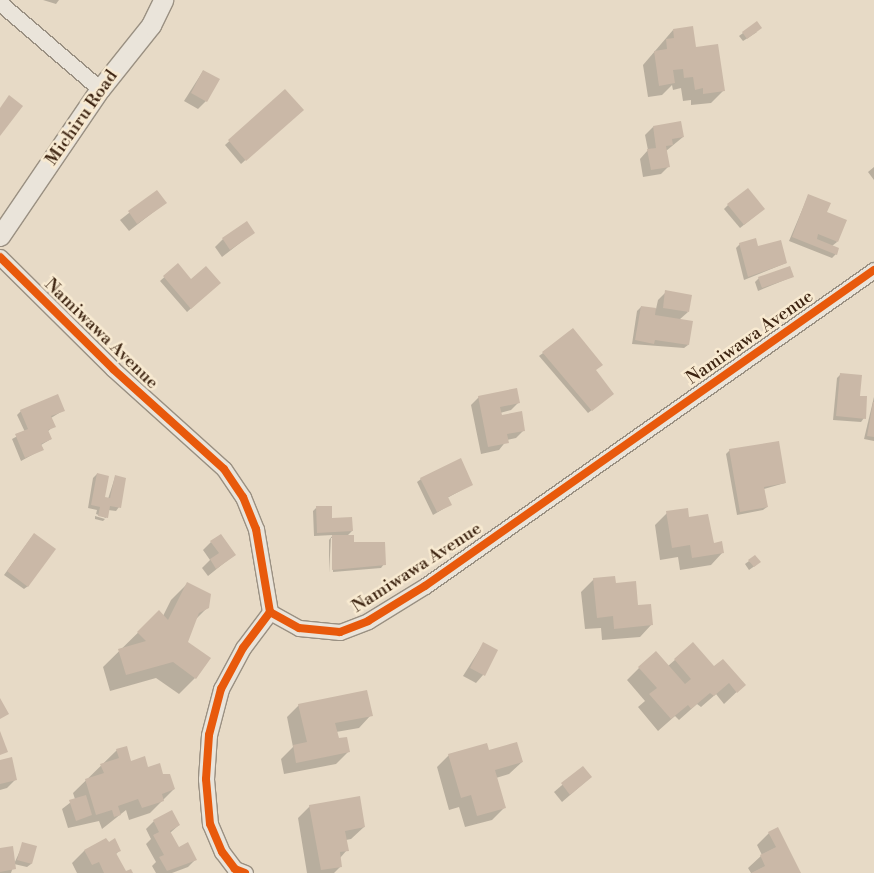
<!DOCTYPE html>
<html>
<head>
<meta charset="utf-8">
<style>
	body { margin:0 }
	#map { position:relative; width:874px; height:873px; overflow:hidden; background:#e7dac6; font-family:"Libre Bodoni",serif }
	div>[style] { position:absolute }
	.shadow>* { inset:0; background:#0003 }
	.building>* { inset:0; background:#cab8a7 }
	.roads { filter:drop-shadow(1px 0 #9a9082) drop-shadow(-1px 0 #9a9082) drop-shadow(0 1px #9a9082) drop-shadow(0 -1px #9a9082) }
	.minor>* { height:15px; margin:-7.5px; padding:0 7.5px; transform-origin:7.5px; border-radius:7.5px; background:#eae4da }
	.tertiary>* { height:19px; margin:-9.5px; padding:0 9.5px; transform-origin:9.5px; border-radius:9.5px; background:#eae4da }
	.cycleway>* { height:8px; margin:-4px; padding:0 4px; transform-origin:4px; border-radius:4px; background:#e8590c }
	span { translate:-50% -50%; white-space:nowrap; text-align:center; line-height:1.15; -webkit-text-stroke:5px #f8ead1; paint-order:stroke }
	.street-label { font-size:18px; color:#3d2411 }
</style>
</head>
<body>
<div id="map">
	<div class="shadow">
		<i style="clip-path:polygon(43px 0,59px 0,56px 4px)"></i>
		<i style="clip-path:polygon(673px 30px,695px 48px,723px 91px,711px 103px,691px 105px,691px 100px,683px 101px,681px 88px,673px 90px,672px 85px,662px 95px,648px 97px,643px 65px)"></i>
		<i style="clip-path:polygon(757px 32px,743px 41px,739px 36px,743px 33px)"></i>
		<i style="clip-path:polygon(203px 71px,206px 101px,198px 109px,184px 101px)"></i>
		<i style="clip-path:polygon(285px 91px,298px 113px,241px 164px,225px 145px)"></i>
		<i style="clip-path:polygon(653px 127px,683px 137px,666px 151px,669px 166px,661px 174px,643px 177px,640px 159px,648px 150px,645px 135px)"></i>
		<i style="clip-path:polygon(874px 167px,874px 180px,868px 172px)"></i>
		<i style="clip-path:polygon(157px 191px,165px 203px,129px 231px,120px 220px)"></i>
		<i style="clip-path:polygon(808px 196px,825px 213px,837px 242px,832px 246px,836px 254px,832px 258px,789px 241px)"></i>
		<i style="clip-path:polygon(728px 205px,760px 212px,740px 228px,724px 209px)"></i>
		<i style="clip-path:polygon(253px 233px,222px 257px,215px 247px,223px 239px)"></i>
		<i style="clip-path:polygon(740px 244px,757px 248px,786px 263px,744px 280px,736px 248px)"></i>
		<i style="clip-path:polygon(178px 265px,191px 281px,216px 286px,187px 312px,160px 281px)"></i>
		<i style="clip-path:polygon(792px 277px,758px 291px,755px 282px,759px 278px)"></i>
		<i style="clip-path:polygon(666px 292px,688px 312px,679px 320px,688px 345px,684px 348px,632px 344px,637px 311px,641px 307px,656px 309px,658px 300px)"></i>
		<i style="clip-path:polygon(543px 353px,595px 371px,609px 397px,588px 413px,539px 356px)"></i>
		<i style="clip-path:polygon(841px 374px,859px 397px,864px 418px,861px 422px,833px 420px,837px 378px)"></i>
		<i style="clip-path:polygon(479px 397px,519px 402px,511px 410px,500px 413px,501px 416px,524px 430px,516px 438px,507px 440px,499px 450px,481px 454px,471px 405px)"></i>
		<i style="clip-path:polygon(874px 397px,874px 441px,864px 439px)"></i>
		<i style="clip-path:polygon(64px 410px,51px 418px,54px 426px,47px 432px,51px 439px,41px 445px,43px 449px,21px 461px,12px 439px,25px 432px,17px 415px,21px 411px)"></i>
		<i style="clip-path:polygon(730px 450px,785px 483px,764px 489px,767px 507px,763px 510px,737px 515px,726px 454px)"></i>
		<i style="clip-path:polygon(97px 474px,104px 498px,108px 499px,115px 477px,119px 507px,116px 511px,108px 510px,106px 518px,96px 514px,97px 510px,88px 508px,93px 478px)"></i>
		<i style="clip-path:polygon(421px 479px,471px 485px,447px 498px,450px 505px,433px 515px,417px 482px)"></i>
		<i style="clip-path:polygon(316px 508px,352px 531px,347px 536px,353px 543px,384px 564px,381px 568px,333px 572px,333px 538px,331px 538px,329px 573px,329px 540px,333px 535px,314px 536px,313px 511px)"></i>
		<i style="clip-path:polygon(667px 513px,688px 519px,723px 552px,711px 565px,680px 570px,678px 557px,660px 560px,655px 525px)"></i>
		<i style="clip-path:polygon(95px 516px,105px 519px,103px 521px,95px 519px)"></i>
		<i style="clip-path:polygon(31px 538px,28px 586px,24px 589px,4px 575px)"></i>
		<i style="clip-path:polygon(211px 542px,234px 555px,208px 576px,202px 568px,210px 560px,203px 550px)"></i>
		<i style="clip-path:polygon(749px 561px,756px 565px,749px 570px,745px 564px)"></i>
		<i style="clip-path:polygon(594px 579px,615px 584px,652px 624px,640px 637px,602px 640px,601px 628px,585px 629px,581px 592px)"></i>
		<i style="clip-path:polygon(187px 584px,208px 607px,195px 620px,187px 642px,195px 678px,179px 694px,156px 678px,110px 691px,103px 667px,159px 612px,163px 616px,171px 600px)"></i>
		<i style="clip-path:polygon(483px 644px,483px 675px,476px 683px,463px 676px)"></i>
		<i style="clip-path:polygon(693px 644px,714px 668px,744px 685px,724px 704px,716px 694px,701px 707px,697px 704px,679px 720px,675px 716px,658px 731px,638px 707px,645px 701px,627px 680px,639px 668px,668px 666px)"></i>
		<i style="clip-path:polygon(299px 705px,371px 715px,359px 728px,336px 732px,338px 740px,349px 751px,336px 764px,284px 774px,281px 759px,293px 747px,287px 717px)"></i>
		<i style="clip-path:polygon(117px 750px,131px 762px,162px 775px,174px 789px,150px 813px,129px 820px,126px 810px,102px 829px,99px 821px,68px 828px,62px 809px,75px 799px,73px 793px)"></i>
		<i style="clip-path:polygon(488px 751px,522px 762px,509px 774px,496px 778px,504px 808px,492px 820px,465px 827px,459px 807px,449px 810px,437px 767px,449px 755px)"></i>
		<i style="clip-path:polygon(0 761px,15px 780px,7px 788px,0 790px)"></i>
		<i style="clip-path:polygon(583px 767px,591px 777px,562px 802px,554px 792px)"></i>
		<i style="clip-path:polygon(310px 806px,364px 827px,351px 839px,346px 840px,347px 850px,340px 858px,341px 866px,334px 873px,307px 873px,298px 818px)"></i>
		<i style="clip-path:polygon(154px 821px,179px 825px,170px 833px,179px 849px,196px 859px,188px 867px,172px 873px,156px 873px,152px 866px,156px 862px,146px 844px,151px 839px,146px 829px)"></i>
		<i style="clip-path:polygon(769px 833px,799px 873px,751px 873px,748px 868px,762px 855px,757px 845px)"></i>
		<i style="clip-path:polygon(106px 840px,120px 850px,115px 855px,125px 873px,77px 873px,72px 863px,84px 851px)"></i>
		<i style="clip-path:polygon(23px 844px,35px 847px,31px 864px,27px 867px,14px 864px,11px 873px,0 873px,0 849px,14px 864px)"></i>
	</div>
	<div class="building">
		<i style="clip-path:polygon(757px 21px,762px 28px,747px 39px,742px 32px)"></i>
		<i style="clip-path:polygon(693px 26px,696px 47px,718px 44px,725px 91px,703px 94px,703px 88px,695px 90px,693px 77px,684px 78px,683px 69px,673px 70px,675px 83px,659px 86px,654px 51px,667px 49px,666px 39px,674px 38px,673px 29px)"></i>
		<i style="clip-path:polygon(203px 70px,220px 79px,207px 102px,191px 93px)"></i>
		<i style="clip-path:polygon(285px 89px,304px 110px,246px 161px,228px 140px)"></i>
		<i style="clip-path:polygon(9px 95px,23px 106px,0 136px,0 108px)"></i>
		<i style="clip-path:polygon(681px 121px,684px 137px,672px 139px,673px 145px,666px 146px,670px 167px,651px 170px,647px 149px,656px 148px,653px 126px)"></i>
		<i style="clip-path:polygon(748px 188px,765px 209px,744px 225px,727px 204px)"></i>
		<i style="clip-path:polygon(157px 190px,167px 203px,137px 224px,128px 211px)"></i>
		<i style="clip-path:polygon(808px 194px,831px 203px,827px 212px,847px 220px,838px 242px,818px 234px,817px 239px,839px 248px,837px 255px,792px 237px)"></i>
		<i style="clip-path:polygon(247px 221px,255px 233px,230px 250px,222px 238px)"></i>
		<i style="clip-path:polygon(756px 238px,758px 246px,781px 240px,787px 263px,748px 277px,739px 243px)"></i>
		<i style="clip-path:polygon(178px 263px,191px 279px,206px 266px,221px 283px,191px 309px,163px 276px)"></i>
		<i style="clip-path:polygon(790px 266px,794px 277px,762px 288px,758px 277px)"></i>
		<i style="clip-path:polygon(665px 290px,692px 295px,689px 312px,663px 308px)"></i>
		<i style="clip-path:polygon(641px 306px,656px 308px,655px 315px,693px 321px,689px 345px,655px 340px,654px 344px,635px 340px)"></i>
		<i style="clip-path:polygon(573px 328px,603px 365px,596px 370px,614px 394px,592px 411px,542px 352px)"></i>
		<i style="clip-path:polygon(840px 373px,862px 375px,860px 396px,867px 396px,866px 419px,836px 416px)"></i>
		<i style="clip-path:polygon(517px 388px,520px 403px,500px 407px,502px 415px,522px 411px,525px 431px,507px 434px,509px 443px,488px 447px,478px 396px)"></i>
		<i style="clip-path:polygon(58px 394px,65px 411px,51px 416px,56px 427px,48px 430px,52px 439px,41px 444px,44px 450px,25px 458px,15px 434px,28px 429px,20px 410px)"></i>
		<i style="clip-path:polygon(873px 402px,874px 402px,874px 437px,867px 436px)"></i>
		<i style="clip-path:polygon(779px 441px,786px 483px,764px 487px,768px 507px,740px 512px,729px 449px)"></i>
		<i style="clip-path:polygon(461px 458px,473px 485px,448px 497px,452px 505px,437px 512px,420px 478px)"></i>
		<i style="clip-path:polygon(97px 473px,109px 476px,105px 497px,110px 498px,115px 475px,126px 478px,121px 508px,110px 506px,108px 518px,98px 516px,100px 507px,91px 505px)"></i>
		<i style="clip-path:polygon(316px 506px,332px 506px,332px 518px,352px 517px,353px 531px,317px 533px)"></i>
		<i style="clip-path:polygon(688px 508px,689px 517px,708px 514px,714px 543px,722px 541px,724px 553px,692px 558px,690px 545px,672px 548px,666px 511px)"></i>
		<i style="clip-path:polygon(34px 533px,56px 549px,28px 587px,7px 571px)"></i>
		<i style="clip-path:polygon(221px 534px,236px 555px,216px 569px,210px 559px,219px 553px,210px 541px)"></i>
		<i style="clip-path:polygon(332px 535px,354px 535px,354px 542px,385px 542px,386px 565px,332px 570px)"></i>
		<i style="clip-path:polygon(755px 555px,761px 562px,754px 567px,748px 560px)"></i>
		<i style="clip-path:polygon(615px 576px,616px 583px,636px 581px,638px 605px,651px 604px,653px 625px,614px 629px,613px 616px,597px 618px,593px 578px)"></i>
		<i style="clip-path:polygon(187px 582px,211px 594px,209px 608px,199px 613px,188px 642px,211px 658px,196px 679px,173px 662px,126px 675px,118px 649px,146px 641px,137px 632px,159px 610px,168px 620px)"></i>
		<i style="clip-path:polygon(483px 642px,498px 650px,485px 676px,470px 668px)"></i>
		<i style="clip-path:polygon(693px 642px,714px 666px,723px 659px,746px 685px,737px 693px,729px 683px,714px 696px,710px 693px,691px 709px,688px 705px,671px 719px,649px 694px,657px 688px,638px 667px,656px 651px,685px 684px,691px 679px,674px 659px)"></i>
		<i style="clip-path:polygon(367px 690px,373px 716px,335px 723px,339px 738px,347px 737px,350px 752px,296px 763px,293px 745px,307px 742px,298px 704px)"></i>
		<i style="clip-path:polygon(0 698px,9px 714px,0 719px)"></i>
		<i style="clip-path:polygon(0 731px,8px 752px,0 755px)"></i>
		<i style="clip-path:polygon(517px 742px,523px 762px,495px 770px,506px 808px,477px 816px,471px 795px,461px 798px,448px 754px,487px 743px,489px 750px)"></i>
		<i style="clip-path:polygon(127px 746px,131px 761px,145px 756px,148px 767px,160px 763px,163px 774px,170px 774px,175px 789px,162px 794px,164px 801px,142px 808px,138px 799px,118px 806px,121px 815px,114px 817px,112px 810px,96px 815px,85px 779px,104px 773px,100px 764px,119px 758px,116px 749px)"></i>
		<i style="clip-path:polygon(12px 757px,17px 780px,0 784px,0 760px)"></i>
		<i style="clip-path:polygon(583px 766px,592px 777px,570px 795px,561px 783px)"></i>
		<i style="clip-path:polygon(86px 795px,92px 815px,76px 821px,69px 800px)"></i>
		<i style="clip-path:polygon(360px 796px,365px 827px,345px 831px,349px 851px,340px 852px,342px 867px,321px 870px,309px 805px)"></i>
		<i style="clip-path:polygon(172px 810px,180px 825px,170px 831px,179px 847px,188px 842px,197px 860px,167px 871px,159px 857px,164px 855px,153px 835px,159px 832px,153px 820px)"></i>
		<i style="clip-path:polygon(778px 827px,801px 873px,751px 873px,765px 866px,760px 855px,776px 847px,768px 832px)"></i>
		<i style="clip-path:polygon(106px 838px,109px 842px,115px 838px,121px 851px,116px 853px,126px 871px,131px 869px,133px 873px,104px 873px,99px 862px,92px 865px,84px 850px)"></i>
		<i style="clip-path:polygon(22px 842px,37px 846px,32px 864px,17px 860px)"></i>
		<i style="clip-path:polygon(13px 846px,16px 869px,0 872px,0 848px)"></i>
	</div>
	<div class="roads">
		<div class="minor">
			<i style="left:0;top:3px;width:132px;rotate:40.7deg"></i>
			<i style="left:0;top:257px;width:159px;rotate:44.7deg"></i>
			<i style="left:113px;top:369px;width:149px;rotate:42deg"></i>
			<i style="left:224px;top:469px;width:34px;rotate:56deg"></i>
			<i style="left:243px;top:497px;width:35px;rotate:68deg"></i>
			<i style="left:256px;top:529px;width:84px;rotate:80.4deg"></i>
			<i style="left:270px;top:612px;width:33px;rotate:29deg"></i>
			<i style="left:299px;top:628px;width:41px;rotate:5.6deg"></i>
			<i style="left:340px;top:632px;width:30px;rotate:-21deg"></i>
			<i style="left:368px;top:621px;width:67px;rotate:-31.6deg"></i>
			<i style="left:425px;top:586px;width:549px;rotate:-35.14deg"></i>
			<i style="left:245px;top:873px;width:11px;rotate:-158deg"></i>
			<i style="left:235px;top:869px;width:21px;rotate:-127deg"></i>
			<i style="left:222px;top:852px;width:30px;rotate:-113deg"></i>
			<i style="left:210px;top:824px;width:45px;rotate:-95.1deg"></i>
			<i style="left:206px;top:779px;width:44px;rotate:-86.1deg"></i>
			<i style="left:209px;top:735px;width:48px;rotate:-75.4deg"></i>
			<i style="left:221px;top:689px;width:47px;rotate:-61.8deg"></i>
			<i style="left:243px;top:648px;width:45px;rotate:-53.1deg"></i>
		</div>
		<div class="tertiary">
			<i style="left:0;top:236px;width:178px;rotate:-55.8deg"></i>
			<i style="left:100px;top:89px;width:82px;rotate:-51.4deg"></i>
			<i style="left:151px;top:25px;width:28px;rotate:-64deg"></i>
		</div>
	</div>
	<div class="cycleway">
		<i style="left:0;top:257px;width:159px;rotate:44.7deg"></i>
		<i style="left:113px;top:369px;width:149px;rotate:42deg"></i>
		<i style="left:224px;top:469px;width:34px;rotate:56deg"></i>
		<i style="left:243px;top:497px;width:35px;rotate:68deg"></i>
		<i style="left:256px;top:529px;width:84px;rotate:80.4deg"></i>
		<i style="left:270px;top:612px;width:33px;rotate:29deg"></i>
		<i style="left:299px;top:628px;width:41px;rotate:5.6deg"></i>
		<i style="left:340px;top:632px;width:30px;rotate:-21deg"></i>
		<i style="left:368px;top:621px;width:67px;rotate:-31.6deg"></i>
		<i style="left:425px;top:586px;width:549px;rotate:-35.14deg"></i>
		<i style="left:245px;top:873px;width:11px;rotate:-158deg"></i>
		<i style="left:235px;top:869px;width:21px;rotate:-127deg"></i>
		<i style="left:222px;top:852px;width:30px;rotate:-113deg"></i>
		<i style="left:210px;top:824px;width:45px;rotate:-95.1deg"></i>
		<i style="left:206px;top:779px;width:44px;rotate:-86.1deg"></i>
		<i style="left:209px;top:735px;width:48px;rotate:-75.4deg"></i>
		<i style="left:221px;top:689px;width:47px;rotate:-61.8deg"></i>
		<i style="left:243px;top:648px;width:45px;rotate:-53.1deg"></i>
	</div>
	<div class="street-label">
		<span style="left:82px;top:118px;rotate:-55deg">Michiru Road</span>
		<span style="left:101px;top:334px;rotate:44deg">Namiwawa Avenue</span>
		<span style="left:750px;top:338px;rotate:-35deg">Namiwawa Avenue</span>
		<span style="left:417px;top:568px;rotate:-33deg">Namiwawa Avenue</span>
	</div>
</div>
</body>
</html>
